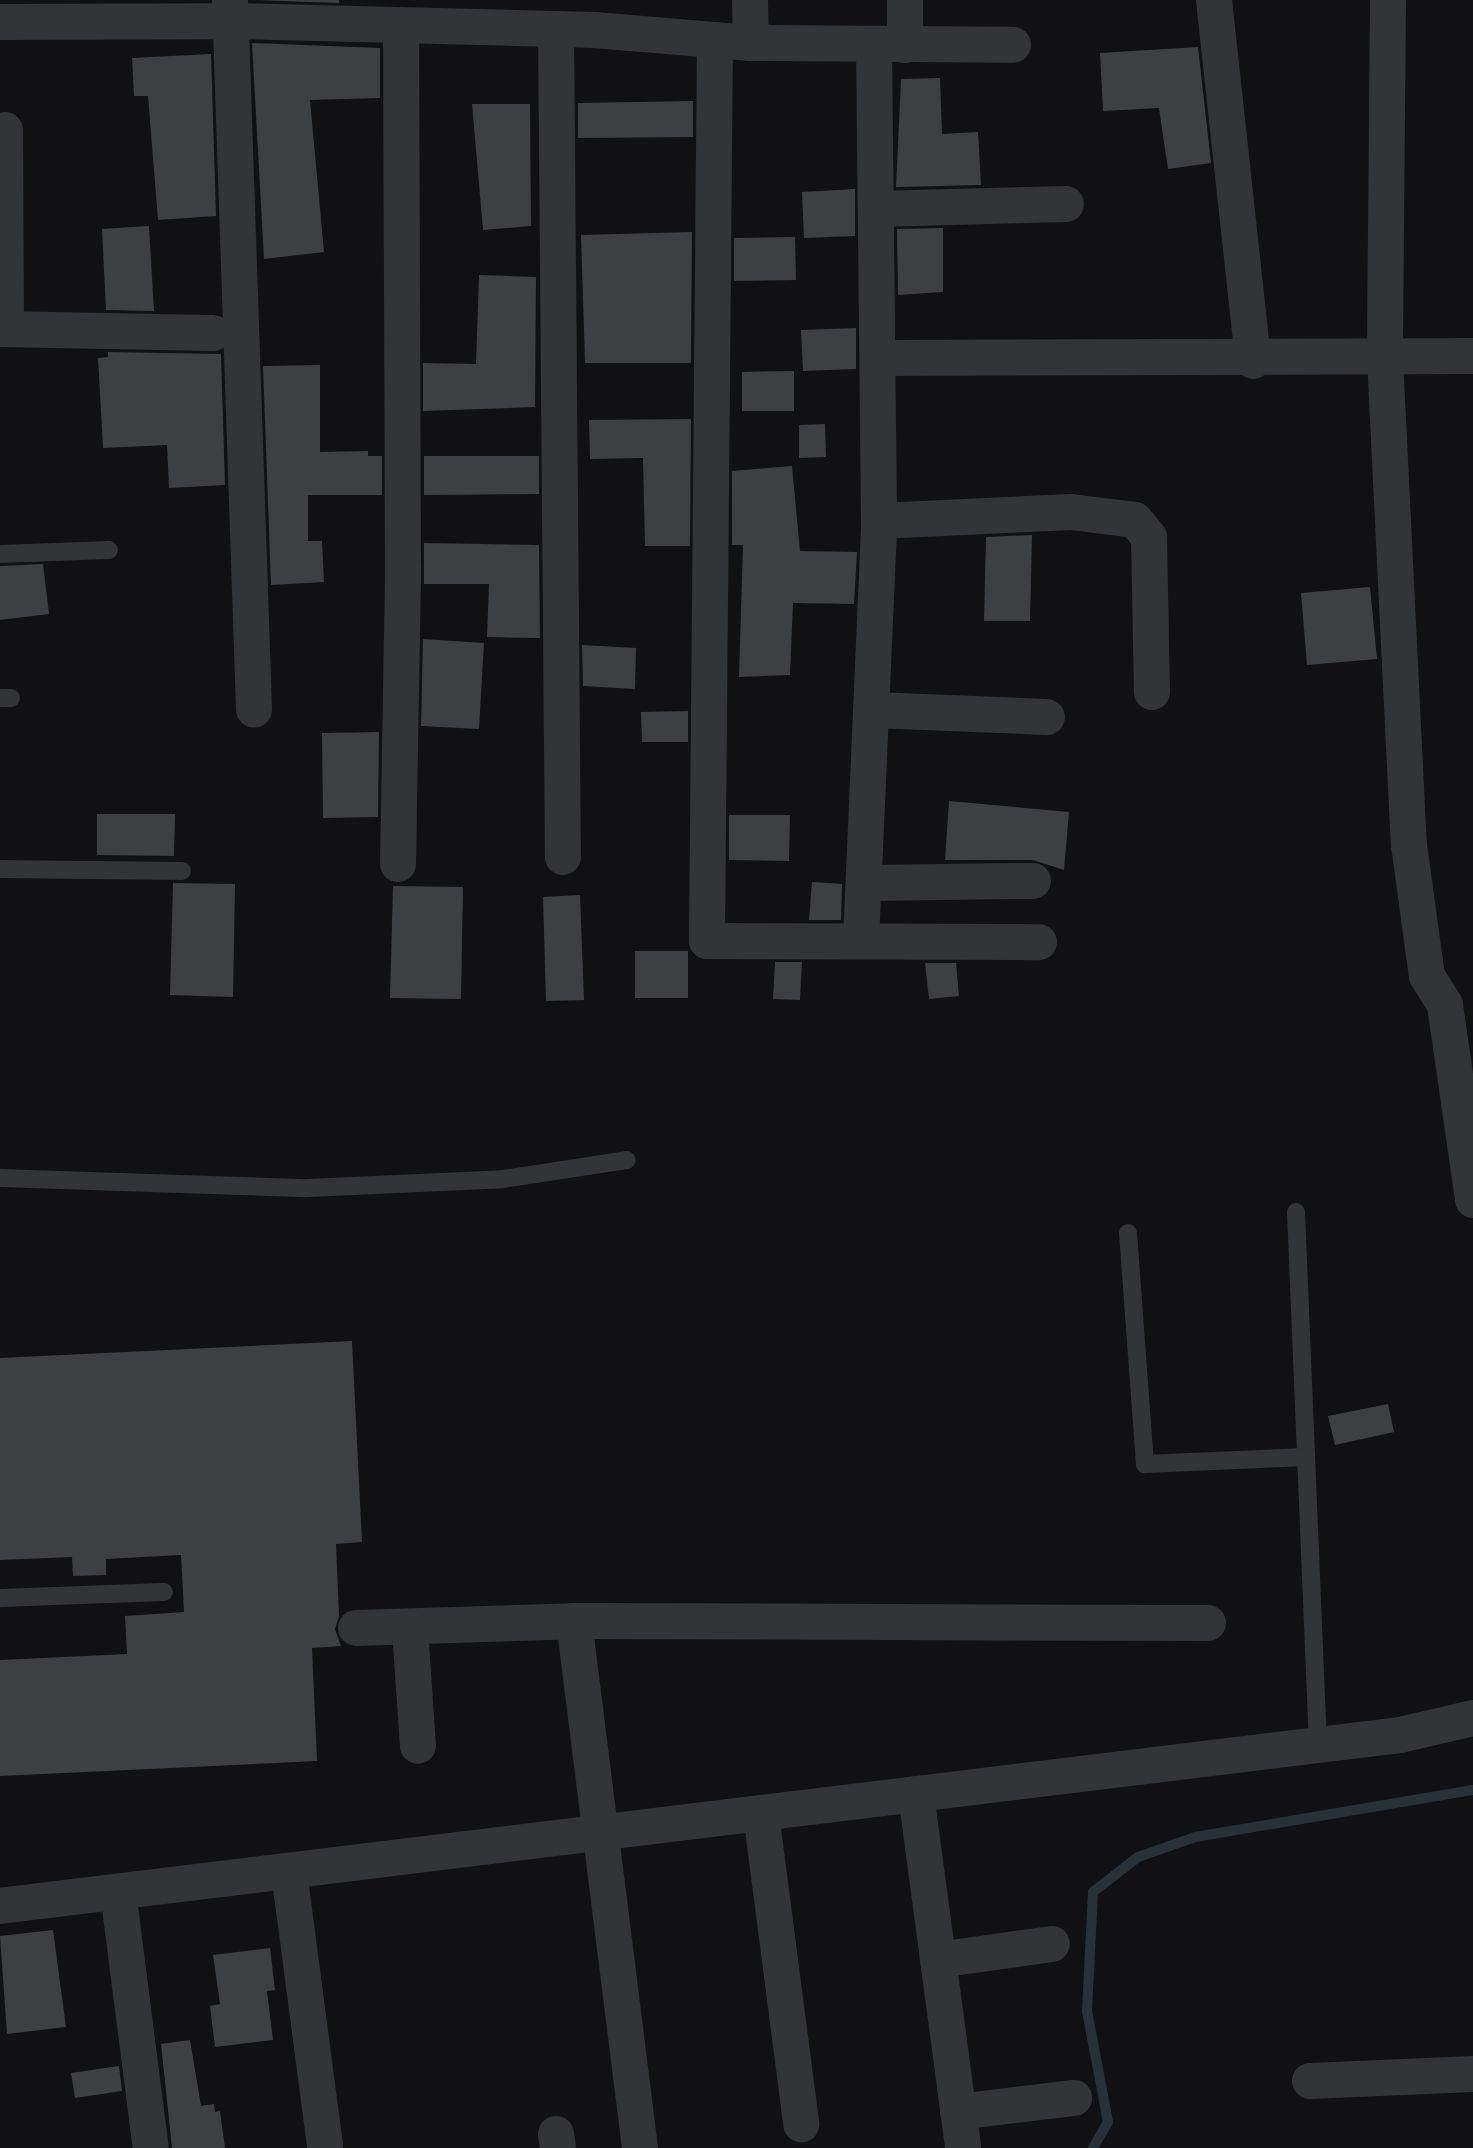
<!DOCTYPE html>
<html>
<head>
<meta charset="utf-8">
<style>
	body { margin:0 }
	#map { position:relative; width:1473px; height:2148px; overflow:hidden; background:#111113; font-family:"DejaVu Sans",sans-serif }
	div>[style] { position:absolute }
	.stream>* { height:10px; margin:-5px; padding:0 5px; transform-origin:5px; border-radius:5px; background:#273137 }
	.building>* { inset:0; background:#3d3f43 }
	.service>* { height:18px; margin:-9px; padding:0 9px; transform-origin:9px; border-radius:9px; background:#323438 }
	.minor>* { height:36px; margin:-18px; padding:0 18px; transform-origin:18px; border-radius:18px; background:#323438 }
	span { translate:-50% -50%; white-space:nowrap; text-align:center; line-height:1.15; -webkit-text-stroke:6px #0c0c0e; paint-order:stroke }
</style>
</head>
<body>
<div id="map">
	<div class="stream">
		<i style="left:1093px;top:2148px;width:30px;rotate:-60deg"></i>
		<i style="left:1108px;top:2122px;width:113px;rotate:-100.7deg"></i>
		<i style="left:1087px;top:2011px;width:119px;rotate:-87.1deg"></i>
		<i style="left:1093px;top:1892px;width:57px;rotate:-37.9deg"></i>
		<i style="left:1138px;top:1857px;width:60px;rotate:-19.3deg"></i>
		<i style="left:1195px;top:1837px;width:282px;rotate:-9.6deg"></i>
	</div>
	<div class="building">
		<i style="clip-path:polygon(251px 0,339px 0,339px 3px)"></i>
		<i style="clip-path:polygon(252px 43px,380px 48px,380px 98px,310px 100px,324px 252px,264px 259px)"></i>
		<i style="clip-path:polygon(1198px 47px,1211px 163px,1168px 169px,1159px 108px,1103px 111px,1100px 53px)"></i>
		<i style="clip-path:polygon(211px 54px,216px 216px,158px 220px,148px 96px,134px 96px,132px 58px)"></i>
		<i style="clip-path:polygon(940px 78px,942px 134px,978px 132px,981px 185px,896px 187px,901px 79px)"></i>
		<i style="clip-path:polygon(693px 101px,693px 137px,578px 138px,578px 103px)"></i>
		<i style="clip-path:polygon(472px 104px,530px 104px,531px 226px,483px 230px)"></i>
		<i style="clip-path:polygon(855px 189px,855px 236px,804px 238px,802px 192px)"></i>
		<i style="clip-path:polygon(149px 226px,154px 311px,106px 310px,102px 229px)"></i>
		<i style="clip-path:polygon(943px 228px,943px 292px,898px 295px,897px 229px)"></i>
		<i style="clip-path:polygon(692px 232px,691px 363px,585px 363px,581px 235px)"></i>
		<i style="clip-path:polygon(795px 237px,796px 280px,734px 281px,734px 238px)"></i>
		<i style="clip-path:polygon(479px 275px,536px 277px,535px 407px,423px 411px,423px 363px,476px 364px)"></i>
		<i style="clip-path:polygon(856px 328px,856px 369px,803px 371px,801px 330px)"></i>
		<i style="clip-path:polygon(108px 352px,221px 354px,225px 485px,169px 488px,167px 445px,103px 448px,98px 358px,108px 357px)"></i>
		<i style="clip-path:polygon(320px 365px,320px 452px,368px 451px,368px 456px,382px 456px,382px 495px,308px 495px,308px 541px,322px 541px,324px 582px,271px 585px,263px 366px)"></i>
		<i style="clip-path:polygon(794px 371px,794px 411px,742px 411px,742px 372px)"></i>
		<i style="clip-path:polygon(691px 419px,690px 546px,645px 546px,643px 458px,590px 459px,589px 420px)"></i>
		<i style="clip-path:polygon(825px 424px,826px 457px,799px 458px,799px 425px)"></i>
		<i style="clip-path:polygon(424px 456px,539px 456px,539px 494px,424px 495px)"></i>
		<i style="clip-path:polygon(792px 466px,800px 551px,857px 552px,854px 604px,793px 603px,790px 675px,739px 677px,743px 545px,732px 545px,732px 471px)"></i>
		<i style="clip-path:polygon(1032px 535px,1030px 621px,984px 621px,986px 537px)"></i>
		<i style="clip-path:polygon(424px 543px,539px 545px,540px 638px,487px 637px,489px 584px,424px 584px)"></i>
		<i style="clip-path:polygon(43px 564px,49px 614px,0 620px,0 566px)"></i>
		<i style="clip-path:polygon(1370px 587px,1377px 659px,1307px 665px,1301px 593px)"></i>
		<i style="clip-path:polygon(423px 639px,484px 643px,479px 729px,421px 726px)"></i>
		<i style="clip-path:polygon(582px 645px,636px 648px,635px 689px,583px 686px)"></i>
		<i style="clip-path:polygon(688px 711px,688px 742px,642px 742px,641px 712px)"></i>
		<i style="clip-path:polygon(379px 732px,378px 817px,323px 818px,322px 733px)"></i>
		<i style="clip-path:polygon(949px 801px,1069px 812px,1064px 870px,1033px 860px,945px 860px)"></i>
		<i style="clip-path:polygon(97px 814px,175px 814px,174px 856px,97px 855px)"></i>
		<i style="clip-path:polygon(729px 815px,790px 815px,789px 861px,729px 860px)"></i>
		<i style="clip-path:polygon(812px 882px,842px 884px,841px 920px,809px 920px)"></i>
		<i style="clip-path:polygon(173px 883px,235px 884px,233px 997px,170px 995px)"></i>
		<i style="clip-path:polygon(393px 886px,463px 887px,461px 999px,390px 998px)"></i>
		<i style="clip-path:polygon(580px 895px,584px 1000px,546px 1001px,543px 897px)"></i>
		<i style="clip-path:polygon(635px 951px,688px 951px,688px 998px,635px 998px)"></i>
		<i style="clip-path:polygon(775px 962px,802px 962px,800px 1000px,773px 999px)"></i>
		<i style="clip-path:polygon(925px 963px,956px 963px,959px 996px,929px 999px)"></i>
		<i style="clip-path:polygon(352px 1341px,362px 1542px,336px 1544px,339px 1616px,335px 1629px,341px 1646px,312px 1648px,317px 1761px,0 1776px,0 1660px,127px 1654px,125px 1616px,184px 1612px,181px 1555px,106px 1559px,106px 1575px,73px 1576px,72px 1557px,0 1560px,0 1358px)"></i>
		<i style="clip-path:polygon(1388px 1404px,1394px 1432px,1335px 1445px,1328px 1416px)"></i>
		<i style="clip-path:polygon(53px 1930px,66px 2027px,7px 2034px,0 1936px)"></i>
		<i style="clip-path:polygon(270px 1948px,275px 1990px,267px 1991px,273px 2040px,215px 2047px,210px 2006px,220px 2004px,213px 1955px)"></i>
		<i style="clip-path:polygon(190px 2040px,201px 2106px,214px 2104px,215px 2112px,220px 2111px,225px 2148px,172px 2148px,161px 2044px)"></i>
		<i style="clip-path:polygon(119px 2066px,122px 2091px,75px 2098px,71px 2073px)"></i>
	</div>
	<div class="service">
		<i style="left:0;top:554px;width:109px;rotate:-2.1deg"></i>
		<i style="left:0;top:698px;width:11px"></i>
		<i style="left:0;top:869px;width:182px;rotate:0.6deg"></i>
		<i style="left:0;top:1178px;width:308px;rotate:1.9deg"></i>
		<i style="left:308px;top:1188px;width:195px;rotate:-2.6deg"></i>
		<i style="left:503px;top:1179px;width:125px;rotate:-8.7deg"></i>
		<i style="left:1296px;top:1212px;width:533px;rotate:87.64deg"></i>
		<i style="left:1128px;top:1233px;width:232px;rotate:85.8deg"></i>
		<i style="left:1145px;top:1464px;width:161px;rotate:-2.5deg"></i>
		<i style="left:0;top:1598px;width:164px;rotate:-2.1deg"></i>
	</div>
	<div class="minor">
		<i style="left:230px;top:0;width:710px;rotate:88.06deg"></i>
		<i style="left:750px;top:0;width:43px;rotate:88.7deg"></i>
		<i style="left:1214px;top:0;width:363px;rotate:83.8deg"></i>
		<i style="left:1388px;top:0;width:358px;rotate:90.5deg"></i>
		<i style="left:1385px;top:358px;width:488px;rotate:87.2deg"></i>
		<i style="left:1409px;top:845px;width:132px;rotate:82.2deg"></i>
		<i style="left:1427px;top:976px;width:34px;rotate:58deg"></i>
		<i style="left:1445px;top:1005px;width:197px;rotate:81.8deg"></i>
		<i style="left:0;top:22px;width:231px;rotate:-0.2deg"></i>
		<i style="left:231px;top:21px;width:364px;rotate:1.4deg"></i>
		<i style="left:595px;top:30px;width:157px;rotate:4.8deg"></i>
		<i style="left:751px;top:43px;width:262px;rotate:0.4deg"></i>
		<i style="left:556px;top:29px;width:828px;rotate:89.52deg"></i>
		<i style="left:715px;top:40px;width:901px;rotate:90.51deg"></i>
		<i style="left:707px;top:941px;width:332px;rotate:0.2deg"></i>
		<i style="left:905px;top:45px;width:45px;rotate:-90deg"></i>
		<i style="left:5px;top:130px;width:199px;rotate:89.7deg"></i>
		<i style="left:877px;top:209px;width:189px;rotate:-1.5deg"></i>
		<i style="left:0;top:329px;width:213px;rotate:1.1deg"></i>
		<i style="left:880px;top:358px;width:593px;rotate:-0.19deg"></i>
		<i style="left:879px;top:521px;width:192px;rotate:-2.7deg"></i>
		<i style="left:1071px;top:512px;width:64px;rotate:7.1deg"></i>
		<i style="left:1135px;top:520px;width:22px;rotate:51deg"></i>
		<i style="left:1149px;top:537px;width:155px;rotate:88.9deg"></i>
		<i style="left:873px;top:710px;width:174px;rotate:2.3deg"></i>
		<i style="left:398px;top:864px;width:298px;rotate:-89deg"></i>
		<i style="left:403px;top:566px;width:537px;rotate:-90.21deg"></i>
		<i style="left:864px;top:883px;width:169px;rotate:-0.7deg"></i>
		<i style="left:861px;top:941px;width:420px;rotate:-87.5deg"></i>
		<i style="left:879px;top:521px;width:477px;rotate:-90.6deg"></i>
		<i style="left:574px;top:1621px;width:531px;rotate:82.86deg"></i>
		<i style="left:356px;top:1628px;width:218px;rotate:-1.8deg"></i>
		<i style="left:574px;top:1621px;width:634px;rotate:0.18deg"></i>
		<i style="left:410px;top:1629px;width:117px;rotate:86.1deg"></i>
		<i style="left:916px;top:1794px;width:357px;rotate:82.4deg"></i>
		<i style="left:761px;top:1814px;width:313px;rotate:82.6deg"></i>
		<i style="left:289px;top:1872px;width:276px;rotate:82.5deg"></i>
		<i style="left:118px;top:1892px;width:258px;rotate:82.7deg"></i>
		<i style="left:0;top:1906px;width:1410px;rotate:-6.96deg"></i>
		<i style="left:1400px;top:1735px;width:75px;rotate:-13.1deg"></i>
		<i style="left:938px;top:1960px;width:115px;rotate:-8deg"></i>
		<i style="left:1310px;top:2081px;width:163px;rotate:-2.5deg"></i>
		<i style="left:958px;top:2112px;width:117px;rotate:-6.9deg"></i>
		<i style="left:556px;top:2134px;width:14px;rotate:82deg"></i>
	</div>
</div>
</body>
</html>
